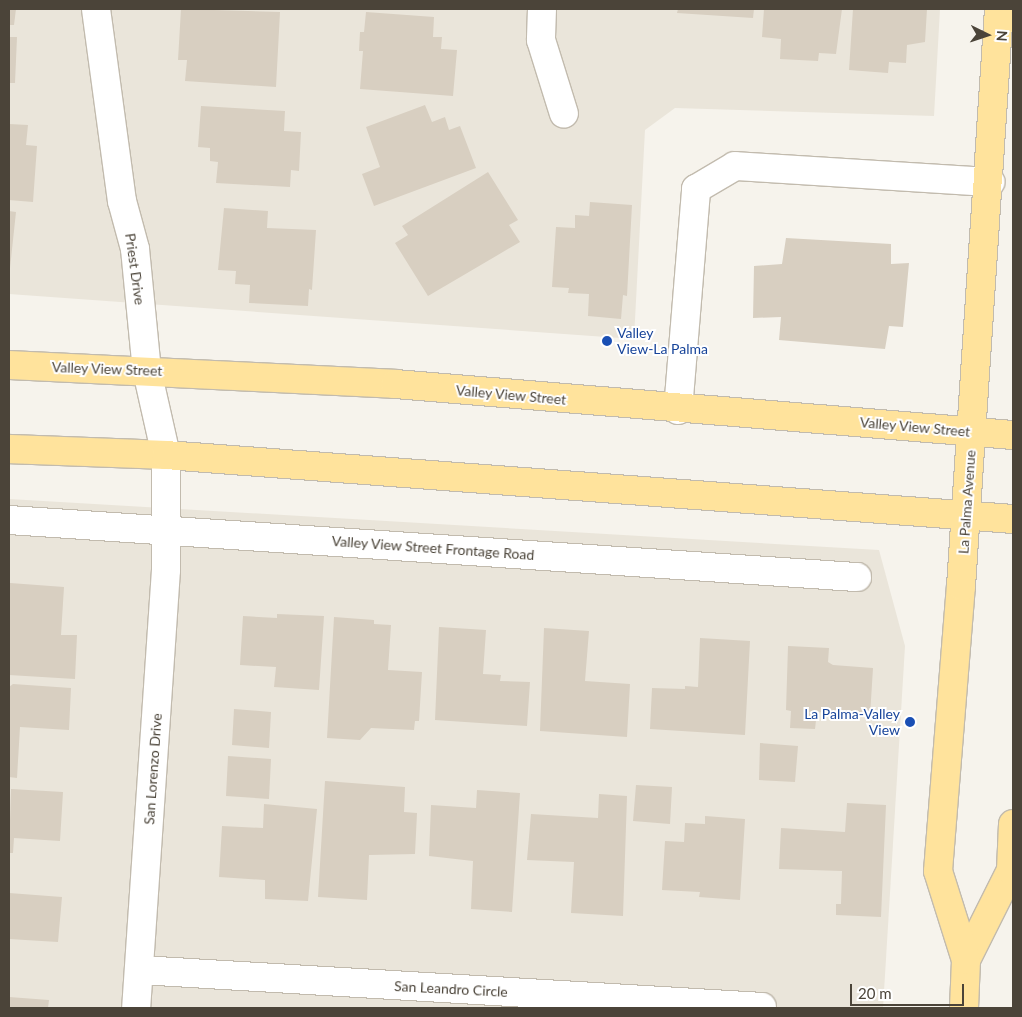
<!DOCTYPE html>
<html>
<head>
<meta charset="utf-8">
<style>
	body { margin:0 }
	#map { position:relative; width:1022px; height:1017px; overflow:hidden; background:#f6f3ec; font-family:Lato,sans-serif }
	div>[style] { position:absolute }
	.residential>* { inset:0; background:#eae5da }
	.building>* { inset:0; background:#d8cfc1 }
	.roads { filter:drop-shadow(1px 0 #c2bbae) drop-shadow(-1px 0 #c2bbae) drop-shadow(0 1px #c2bbae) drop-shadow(0 -1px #c2bbae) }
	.minor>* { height:28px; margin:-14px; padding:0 14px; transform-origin:14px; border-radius:14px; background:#fff }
	.major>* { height:28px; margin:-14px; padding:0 14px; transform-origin:14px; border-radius:14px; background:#ffe39c }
	.dots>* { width:14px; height:14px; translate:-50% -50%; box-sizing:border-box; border:2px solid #fff; border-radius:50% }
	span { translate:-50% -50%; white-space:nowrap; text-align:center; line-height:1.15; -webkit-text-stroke:4px #fff; paint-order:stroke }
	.street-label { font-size:14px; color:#4b4439 }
	.transit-label { font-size:14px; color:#164399 }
	.left { translate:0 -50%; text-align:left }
	.right { translate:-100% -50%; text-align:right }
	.frame { position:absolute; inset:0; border:10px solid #4b4439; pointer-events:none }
	.north { position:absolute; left:962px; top:10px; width:50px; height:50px; -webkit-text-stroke:4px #fff; paint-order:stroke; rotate:94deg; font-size:14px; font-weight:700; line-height:20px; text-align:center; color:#4b4439 }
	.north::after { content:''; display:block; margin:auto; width:18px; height:22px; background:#4b4439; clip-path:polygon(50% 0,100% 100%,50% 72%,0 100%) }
	.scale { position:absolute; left:850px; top:984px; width:114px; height:22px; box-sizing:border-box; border:2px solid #4b4439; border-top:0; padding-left:6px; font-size:15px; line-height:18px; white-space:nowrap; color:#4b4439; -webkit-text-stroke:4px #fff; paint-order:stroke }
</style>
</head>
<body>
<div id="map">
	<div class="residential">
		<i style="clip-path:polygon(9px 9px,940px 9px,934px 116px,675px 108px,645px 130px,634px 339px,9px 294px)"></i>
		<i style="clip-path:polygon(9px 499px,879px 550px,905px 646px,883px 1008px,9px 1008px)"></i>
	</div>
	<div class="building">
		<i style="clip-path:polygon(9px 9px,16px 9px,14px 25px,9px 25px)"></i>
		<i style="clip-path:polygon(181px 9px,280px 12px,276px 87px,185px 81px,187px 60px,178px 60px)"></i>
		<i style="clip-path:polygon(678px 9px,754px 9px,753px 18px,677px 13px)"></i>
		<i style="clip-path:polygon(764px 9px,842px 9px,836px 54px,819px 53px,818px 61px,780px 59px,781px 39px,762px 37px)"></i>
		<i style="clip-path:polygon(853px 9px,927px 9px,925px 42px,907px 45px,906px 63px,889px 62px,888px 73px,849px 70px)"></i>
		<i style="clip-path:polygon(366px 12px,434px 17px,433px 37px,442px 37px,441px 49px,457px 50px,453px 96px,360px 89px,363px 51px,359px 51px,360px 32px,364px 32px)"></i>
		<i style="clip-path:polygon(9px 37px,17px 37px,15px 83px,9px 83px)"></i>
		<i style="clip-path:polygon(425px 105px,432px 122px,445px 117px,449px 130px,460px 126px,476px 168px,374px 206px,362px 174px,380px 167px,366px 127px)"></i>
		<i style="clip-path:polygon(201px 106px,285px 111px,284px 131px,301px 132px,299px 171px,291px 170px,290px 187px,216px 183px,218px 162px,210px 161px,210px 148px,198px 147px)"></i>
		<i style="clip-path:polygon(9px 124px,28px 125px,26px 145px,37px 146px,33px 202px,9px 200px)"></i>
		<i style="clip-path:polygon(488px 172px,518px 220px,509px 225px,520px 242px,428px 296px,395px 243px,408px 235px,402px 226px)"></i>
		<i style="clip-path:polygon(590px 202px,632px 205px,627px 296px,623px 295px,621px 319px,588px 316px,589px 294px,568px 293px,569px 288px,552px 287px,556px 227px,575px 228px,575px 215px,589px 216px)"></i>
		<i style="clip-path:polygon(224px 208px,268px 211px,267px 228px,316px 230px,312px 290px,309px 289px,308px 306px,249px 303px,250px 285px,235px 284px,236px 271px,218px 270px)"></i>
		<i style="clip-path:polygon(9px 211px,16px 212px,10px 268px,9px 268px)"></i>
		<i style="clip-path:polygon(786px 238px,891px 244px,891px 264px,909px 263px,903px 327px,889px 326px,885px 349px,779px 340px,781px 317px,753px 318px,754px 266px,782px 264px)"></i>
		<i style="clip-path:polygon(10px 583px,64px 587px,61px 635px,77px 635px,75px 679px,9px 675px)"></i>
		<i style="clip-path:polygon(277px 614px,324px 616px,319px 690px,274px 687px,276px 667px,240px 665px,243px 616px,277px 618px)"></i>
		<i style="clip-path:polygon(334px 617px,374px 620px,374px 624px,391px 625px,388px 670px,422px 672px,419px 721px,415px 721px,414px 730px,371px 728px,360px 740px,327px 738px)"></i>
		<i style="clip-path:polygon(439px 627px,486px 630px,483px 674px,501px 675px,500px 681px,530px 682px,527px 726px,435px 720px)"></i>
		<i style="clip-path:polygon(544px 628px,589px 631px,585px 681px,630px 684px,627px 737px,540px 731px)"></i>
		<i style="clip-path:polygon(700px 638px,750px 641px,745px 735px,650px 729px,652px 688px,685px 689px,685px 686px,698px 687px)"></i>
		<i style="clip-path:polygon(788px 646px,829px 648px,828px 662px,833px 665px,873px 668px,870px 716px,817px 712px,815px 729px,790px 728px,791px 711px,786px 710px)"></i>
		<i style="clip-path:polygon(13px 684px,71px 688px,69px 730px,20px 727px,17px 778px,9px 777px,9px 687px)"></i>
		<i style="clip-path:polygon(234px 709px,271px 712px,269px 748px,232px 745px)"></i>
		<i style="clip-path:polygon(760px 743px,798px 746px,795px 782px,759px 780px)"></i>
		<i style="clip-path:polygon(228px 756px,271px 759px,269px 799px,226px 796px)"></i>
		<i style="clip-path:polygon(325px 781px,405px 787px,404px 812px,417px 813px,415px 854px,369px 855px,367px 900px,318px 897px)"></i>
		<i style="clip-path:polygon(636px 785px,672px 787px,670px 824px,633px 821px)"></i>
		<i style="clip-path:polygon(11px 789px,63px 792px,60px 841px,14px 838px,13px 853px,9px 853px)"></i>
		<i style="clip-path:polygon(477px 790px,520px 793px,512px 912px,471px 909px,473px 861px,429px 856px,431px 805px,476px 808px)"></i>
		<i style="clip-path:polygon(599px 794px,627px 796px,623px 916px,571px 913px,574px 862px,527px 860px,531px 814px,598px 818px)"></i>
		<i style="clip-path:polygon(847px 803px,886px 805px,881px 917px,836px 915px,836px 904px,841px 904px,842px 871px,779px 869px,781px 828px,845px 832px)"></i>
		<i style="clip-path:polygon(264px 804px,317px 809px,308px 901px,265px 899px,265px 880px,219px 877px,222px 826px,263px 828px)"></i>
		<i style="clip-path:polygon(705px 816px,745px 819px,740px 900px,699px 897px,700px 892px,662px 890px,665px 841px,684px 842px,685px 823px,705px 824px)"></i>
		<i style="clip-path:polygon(9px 893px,62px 897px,58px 942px,9px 939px)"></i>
		<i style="clip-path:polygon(9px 997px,49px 1000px,48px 1008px,9px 1008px)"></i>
	</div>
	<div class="roads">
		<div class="minor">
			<i style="left:96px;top:9px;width:194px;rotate:82.3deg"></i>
			<i style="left:122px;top:201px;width:50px;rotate:74.8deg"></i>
			<i style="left:135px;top:249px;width:123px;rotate:84.4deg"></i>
			<i style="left:147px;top:371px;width:86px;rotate:77.3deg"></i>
			<i style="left:166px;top:455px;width:115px;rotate:90deg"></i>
			<i style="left:166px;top:570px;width:439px;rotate:93.9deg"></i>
			<i style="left:542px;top:9px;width:31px;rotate:92deg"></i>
			<i style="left:541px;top:40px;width:77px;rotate:72.7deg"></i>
			<i style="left:678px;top:410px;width:222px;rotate:-85.3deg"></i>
			<i style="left:696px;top:189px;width:45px;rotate:-30.5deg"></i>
			<i style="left:735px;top:166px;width:256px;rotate:3.6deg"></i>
			<i style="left:9px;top:520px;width:850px;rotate:3.85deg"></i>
			<i style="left:140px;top:970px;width:623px;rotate:3.4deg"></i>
		</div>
		<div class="major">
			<i style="left:9px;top:365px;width:386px;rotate:2.8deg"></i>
			<i style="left:395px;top:384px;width:620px;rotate:4.72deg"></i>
			<i style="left:9px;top:449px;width:157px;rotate:2.2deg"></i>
			<i style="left:166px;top:455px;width:849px;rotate:4.32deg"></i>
			<i style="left:966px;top:960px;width:101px;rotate:-63.4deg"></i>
			<i style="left:1011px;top:870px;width:46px;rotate:-87.5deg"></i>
			<i style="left:964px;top:1008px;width:48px;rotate:-87.6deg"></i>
			<i style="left:966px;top:960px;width:93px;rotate:-107.5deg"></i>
			<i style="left:938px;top:871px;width:286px;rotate:-85.4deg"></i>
			<i style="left:961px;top:586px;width:578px;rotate:-86.23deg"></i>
		</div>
	</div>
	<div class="dots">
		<i style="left:607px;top:341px;background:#1a4fb4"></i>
		<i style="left:910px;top:722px;background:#1a4fb4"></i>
	</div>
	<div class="street-label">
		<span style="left:135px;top:269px;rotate:82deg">Priest Drive</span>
		<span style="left:107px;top:369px;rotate:2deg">Valley View Street</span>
		<span style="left:511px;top:395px;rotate:5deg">Valley View Street</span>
		<span style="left:915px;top:427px;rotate:5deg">Valley View Street</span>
		<span style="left:967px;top:502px;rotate:-86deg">La Palma Avenue</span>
		<span style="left:433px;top:548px;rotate:4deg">Valley View Street Frontage Road</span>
		<span style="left:153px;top:769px;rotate:-86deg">San Lorenzo Drive</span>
		<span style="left:451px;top:989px;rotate:3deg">San Leandro Circle</span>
	</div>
	<div class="transit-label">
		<span class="left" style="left:617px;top:341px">Valley<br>View-La Palma</span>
		<span class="right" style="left:900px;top:722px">La Palma-Valley<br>View</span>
	</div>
	<div class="frame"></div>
	<div class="north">N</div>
	<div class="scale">20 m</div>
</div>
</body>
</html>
